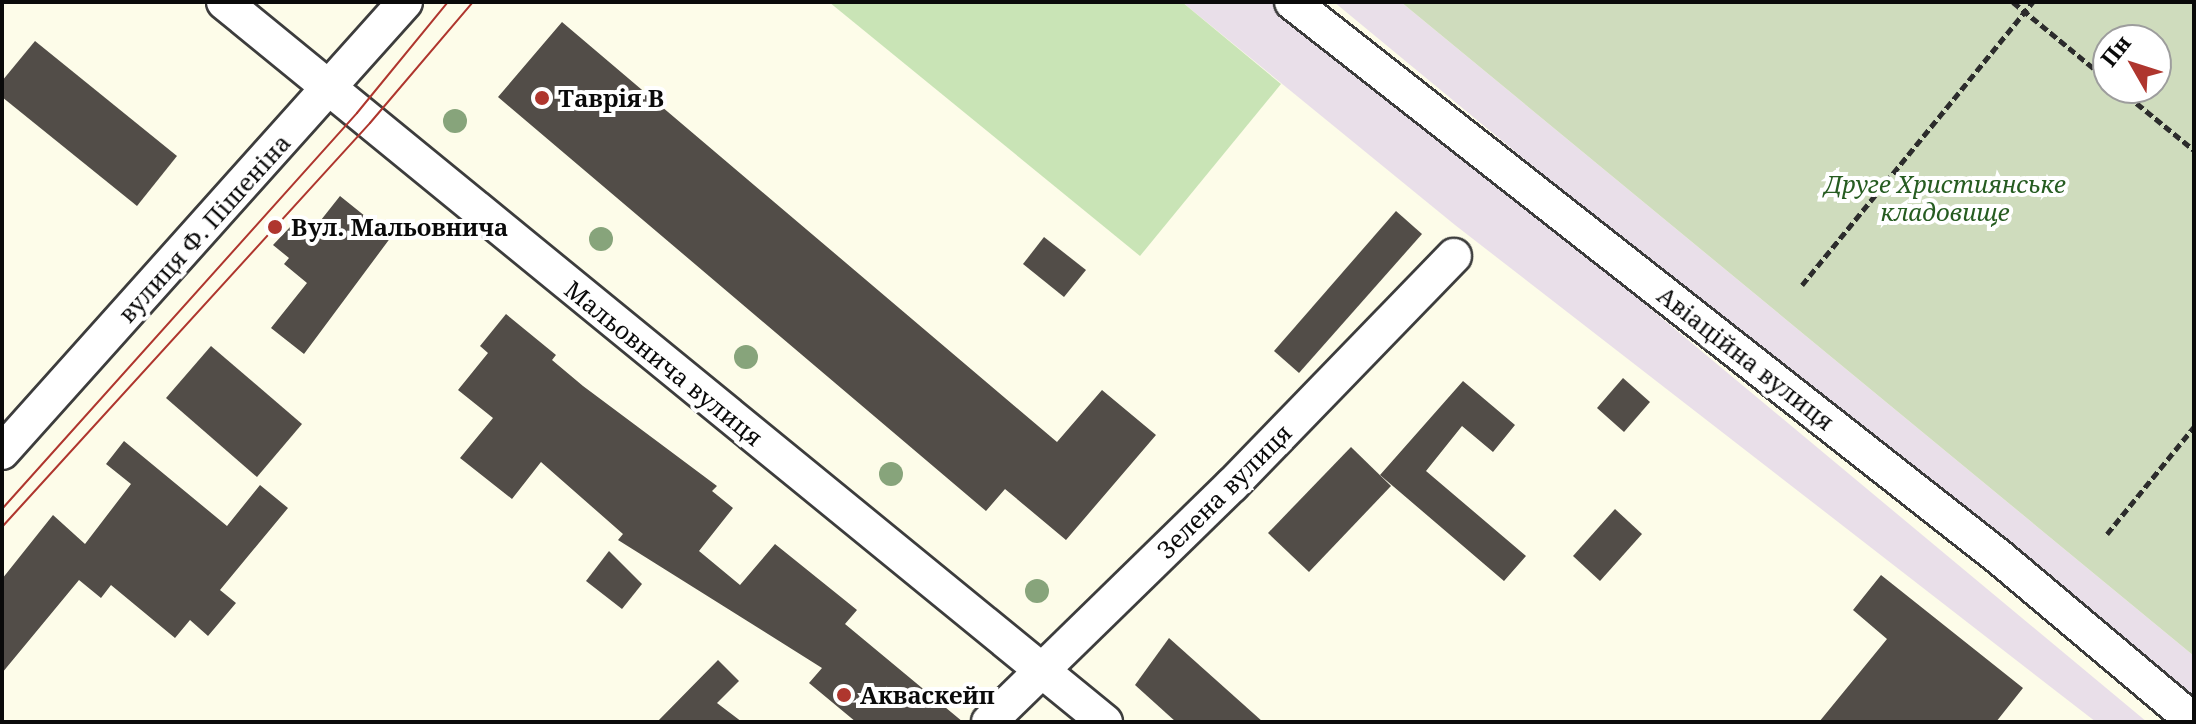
<!DOCTYPE html>
<html>
<head>
<meta charset="utf-8">
<style>
	body { margin:0 }
	#map { position:relative; width:2196px; height:724px; overflow:hidden; background:#fdfce9; font-family:"Noto Serif",serif }
	div>[style] { position:absolute }
	.industrial>* { inset:0; background:#e9dfe9 }
	.green>* { inset:0; background:#c9e4b6 }
	.cemetery>* { inset:0; background:#cfdcbd }
	.building>* { inset:0; background:#524d48 }
	.path>* { height:5px; margin-top:-2.5px; transform-origin:0; background:repeating-linear-gradient(90deg,#2c2c2c 0 8px,transparent 0 12px) }
	.roads { filter:drop-shadow(2px 0 #3d3d3d) drop-shadow(-2px 0 #3d3d3d) drop-shadow(0 2px #3d3d3d) drop-shadow(0 -2px #3d3d3d) }
	.minor>* { height:34px; margin:-17px; padding:0 17px; transform-origin:17px; border-radius:17px; background:#fff }
	.tram>* { height:2px; margin:-1px; padding:0 1px; transform-origin:1px; border-radius:1px; background:#af362e }
	.trees>* { width:24px; height:24px; margin:-12px; border-radius:50%; background:#87a47b }
	.dots>* { width:22px; height:22px; translate:-50% -50%; box-sizing:border-box; border:4px solid #fff; border-radius:50% }
	span { translate:-50% -50%; white-space:nowrap; text-align:center; line-height:1.15; -webkit-text-stroke:8px #fff; paint-order:stroke }
	.poi-label { font-size:24px; color:#0a0a0a; font-weight:700 }
	.left { translate:0 -50%; text-align:left }
	.park-label { font-size:24px; color:#265c21; font-style:italic }
	.street-label { font-size:24px; color:#0a0a0a }
	.frame { position:absolute; inset:0; border:4px solid #0a0a0a; pointer-events:none }
	.north { position:absolute; left:2092px; top:24px; width:80px; height:80px; box-sizing:border-box; background:#fff; border:2px solid #9d9d9d; border-radius:50%; rotate:309deg; font-size:22px; font-weight:700; line-height:32px; text-align:center; color:#0a0a0a }
	.north::after { content:''; display:block; margin:auto; width:28px; height:36px; background:#af362e; clip-path:polygon(50% 0,100% 100%,50% 72%,0 100%) }
</style>
</head>
<body>
<div id="map">
	<div class="industrial">
		<i style="clip-path:polygon(1182px 2px,1282px 2px,2147px 722px,2096px 722px,1455px 225px)"></i>
		<i style="clip-path:polygon(1334px 2px,1401px 2px,2194px 656px,2194px 712px)"></i>
	</div>
	<div class="green">
		<i style="clip-path:polygon(829px 2px,1182px 2px,1281px 84px,1140px 256px)"></i>
	</div>
	<div class="cemetery">
		<i style="clip-path:polygon(evenodd,1401px 2px,2194px 2px,2194px 656px,1401px 2px,2108px 40px,2156px 40px,2156px 88px,2108px 88px,2108px 40px)"></i>
	</div>
	<div class="building">
		<i style="clip-path:polygon(562px 22px,1057px 442px,1102px 390px,1156px 435px,1066px 540px,1005px 489px,986px 511px,498px 97px)"></i>
		<i style="clip-path:polygon(35px 41px,177px 156px,137px 206px,2px 97px,2px 81px)"></i>
		<i style="clip-path:polygon(340px 196px,391px 237px,304px 354px,271px 328px,307px 283px,284px 264px,289px 258px,273px 245px,291px 226px,306px 239px)"></i>
		<i style="clip-path:polygon(1396px 211px,1422px 234px,1299px 373px,1274px 351px)"></i>
		<i style="clip-path:polygon(1044px 237px,1086px 270px,1064px 297px,1023px 264px)"></i>
		<i style="clip-path:polygon(506px 314px,556px 355px,552px 360px,583px 386px,717px 486px,712px 491px,733px 508px,699px 551px,740px 585px,775px 544px,857px 610px,845px 624px,963px 722px,856px 722px,809px 683px,822px 668px,618px 540px,623px 534px,541px 462px,512px 499px,460px 458px,493px 418px,458px 390px,488px 353px,480px 346px)"></i>
		<i style="clip-path:polygon(211px 346px,302px 424px,257px 477px,166px 398px)"></i>
		<i style="clip-path:polygon(1623px 378px,1650px 402px,1624px 432px,1597px 408px)"></i>
		<i style="clip-path:polygon(1463px 381px,1515px 425px,1493px 452px,1462px 426px,1426px 471px,1526px 556px,1504px 581px,1380px 475px)"></i>
		<i style="clip-path:polygon(124px 441px,227px 526px,260px 485px,288px 508px,220px 590px,236px 603px,208px 636px,190px 620px,175px 638px,111px 585px,101px 598px,79px 580px,2px 673px,2px 579px,53px 515px,85px 544px,131px 484px,106px 464px)"></i>
		<i style="clip-path:polygon(1351px 447px,1391px 486px,1309px 572px,1268px 533px)"></i>
		<i style="clip-path:polygon(1615px 509px,1642px 534px,1600px 581px,1573px 556px)"></i>
		<i style="clip-path:polygon(609px 551px,642px 584px,622px 609px,586px 581px)"></i>
		<i style="clip-path:polygon(1881px 575px,2023px 688px,1996px 722px,1819px 722px,1887px 639px,1853px 610px)"></i>
		<i style="clip-path:polygon(1169px 638px,1263px 722px,1176px 722px,1135px 685px)"></i>
		<i style="clip-path:polygon(718px 660px,739px 681px,717px 703px,742px 722px,657px 722px)"></i>
	</div>
	<div class="path">
		<i style="left:2013px;top:2px;width:123px;rotate:39.4deg"></i>
		<i style="left:2118px;top:88px;width:98px;rotate:39.2deg"></i>
		<i style="left:1802px;top:285px;width:365px;rotate:-50.8deg"></i>
		<i style="left:2107px;top:534px;width:138px;rotate:-50.9deg"></i>
	</div>
	<div class="roads">
		<div class="minor">
			<i style="left:224px;top:2px;width:1138px;rotate:39.26deg"></i>
			<i style="left:1292px;top:2px;width:899px;rotate:38.13deg"></i>
			<i style="left:1999px;top:557px;width:255px;rotate:40.1deg"></i>
			<i style="left:2px;top:452px;width:604px;rotate:-48.15deg"></i>
			<i style="left:989px;top:722px;width:339px;rotate:-44.3deg"></i>
			<i style="left:1232px;top:485px;width:319px;rotate:-45.9deg"></i>
		</div>
	</div>
	<div class="tram">
		<i style="left:2px;top:509px;width:532px;rotate:-48.12deg"></i>
		<i style="left:357px;top:113px;width:144px;rotate:-50.7deg"></i>
		<i style="left:2px;top:527px;width:546px;rotate:-47.67deg"></i>
		<i style="left:370px;top:123px;width:159px;rotate:-49.6deg"></i>
	</div>
	<div class="trees">
		<i style="left:455px;top:121px"></i>
		<i style="left:601px;top:239px"></i>
		<i style="left:746px;top:357px"></i>
		<i style="left:891px;top:474px"></i>
		<i style="left:1037px;top:591px"></i>
	</div>
	<div class="dots">
		<i style="left:542px;top:98px;background:#af362e"></i>
		<i style="left:275px;top:227px;background:#af362e"></i>
		<i style="left:844px;top:695px;background:#af362e"></i>
	</div>
	<div class="poi-label">
		<span class="left" style="left:558px;top:98px">Таврія В</span>
		<span class="left" style="left:291px;top:227px">Вул. Мальовнича</span>
		<span class="left" style="left:860px;top:695px">Акваскейп</span>
	</div>
	<div class="park-label">
		<span style="left:1945px;top:198px">Друге Християнське<br>кладовище</span>
	</div>
	<div class="street-label">
		<span style="left:204px;top:228px;rotate:-48deg">вулиця Ф. Пішеніна</span>
		<span style="left:1746px;top:358px;rotate:38deg">Авіаційна вулиця</span>
		<span style="left:664px;top:363px;rotate:39deg">Мальовнича вулиця</span>
		<span style="left:1224px;top:491px;rotate:-45deg">Зелена вулиця</span>
	</div>
	<div class="frame"></div>
	<div class="north">Пн</div>
</div>
</body>
</html>
